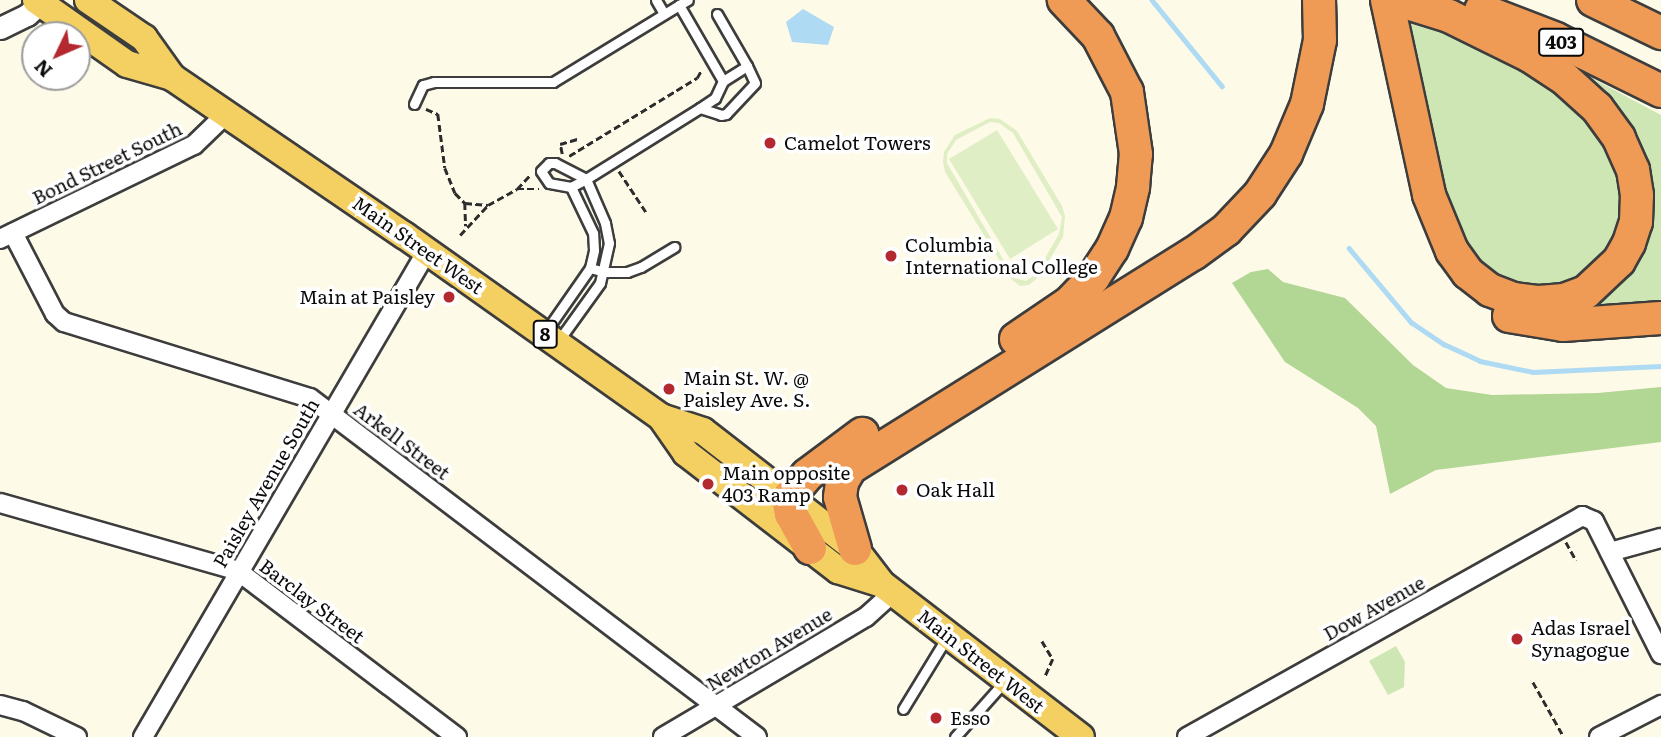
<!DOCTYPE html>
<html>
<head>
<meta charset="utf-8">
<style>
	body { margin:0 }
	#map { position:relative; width:1661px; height:737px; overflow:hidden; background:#fefae8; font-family:Literata,serif }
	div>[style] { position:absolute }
	.green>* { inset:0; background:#cee6b4 }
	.forest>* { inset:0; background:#b2d694 }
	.pitch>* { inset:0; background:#e0eec5 }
	.water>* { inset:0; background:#afdaf3 }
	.stream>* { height:4.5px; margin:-2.25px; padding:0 2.25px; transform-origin:2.25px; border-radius:2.25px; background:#afdaf3 }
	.path>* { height:2.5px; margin-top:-1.25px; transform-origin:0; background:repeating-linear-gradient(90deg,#2c2c2c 0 7px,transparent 0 10.5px) }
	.roads { filter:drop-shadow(2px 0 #3d3d3d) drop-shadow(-2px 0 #3d3d3d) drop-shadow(0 2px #3d3d3d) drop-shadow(0 -2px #3d3d3d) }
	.service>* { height:9px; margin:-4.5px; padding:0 4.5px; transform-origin:4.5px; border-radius:4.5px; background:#fff }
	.minor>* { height:18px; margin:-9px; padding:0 9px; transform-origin:9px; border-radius:9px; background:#fff }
	.tertiary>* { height:21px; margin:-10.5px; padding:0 10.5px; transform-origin:10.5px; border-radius:10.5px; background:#fff }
	.primary>* { height:26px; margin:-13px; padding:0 13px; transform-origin:13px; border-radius:13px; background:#f4d063 }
	.motorway>* { height:32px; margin:-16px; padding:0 16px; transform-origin:16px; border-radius:16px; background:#ef9b55 }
	.dots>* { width:19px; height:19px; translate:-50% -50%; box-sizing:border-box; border:4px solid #fff; border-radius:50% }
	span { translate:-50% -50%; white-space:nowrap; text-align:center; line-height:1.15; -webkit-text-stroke:7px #fff; paint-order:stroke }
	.shield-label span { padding:2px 5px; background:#fff; border:2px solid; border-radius:5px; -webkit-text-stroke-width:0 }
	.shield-label { font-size:18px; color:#0a0a0a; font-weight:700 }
	.poi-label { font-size:19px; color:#0a0a0a }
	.left { translate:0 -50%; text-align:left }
	.right { translate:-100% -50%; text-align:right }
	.street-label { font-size:19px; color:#0a0a0a }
	.north { position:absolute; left:21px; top:21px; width:70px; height:70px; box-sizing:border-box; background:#fff; border:2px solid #9d9d9d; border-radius:50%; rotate:226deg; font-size:19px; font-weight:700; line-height:28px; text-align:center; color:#0a0a0a }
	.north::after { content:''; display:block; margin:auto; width:24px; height:32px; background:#b4282f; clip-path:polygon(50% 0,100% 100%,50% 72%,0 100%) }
</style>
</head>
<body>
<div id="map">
	<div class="green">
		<i style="clip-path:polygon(1411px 22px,1485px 47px,1577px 102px,1613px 151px,1627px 198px,1612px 255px,1561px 290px,1507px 290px,1458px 242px,1414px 73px)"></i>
		<i style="clip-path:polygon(1573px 68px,1661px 115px,1661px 307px,1569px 310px,1636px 260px,1654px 208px,1641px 161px)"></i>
		<i style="clip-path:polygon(1396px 646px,1405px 662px,1404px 687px,1388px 695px,1369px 661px)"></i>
	</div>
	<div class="forest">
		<i style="clip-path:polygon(1268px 269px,1283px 282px,1345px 298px,1413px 365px,1446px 388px,1492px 395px,1598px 393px,1661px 387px,1661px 442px,1436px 470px,1390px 494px,1376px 426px,1358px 408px,1285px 362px,1232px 283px,1251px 272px)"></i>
	</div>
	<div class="pitch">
		<i style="clip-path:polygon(evenodd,990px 118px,1000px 119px,1017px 131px,1062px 206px,1065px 216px,1063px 237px,1040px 276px,1029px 285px,1020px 286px,1011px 279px,945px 172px,943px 162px,944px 152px,955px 135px,990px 118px,990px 122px,999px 123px,1013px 133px,1062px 217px,1059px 234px,1036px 274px,1026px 281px,1014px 278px,947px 163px,947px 154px,956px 140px,990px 122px)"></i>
		<i style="clip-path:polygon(997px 130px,1058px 229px,1010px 259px,949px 159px)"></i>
	</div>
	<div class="water">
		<i style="clip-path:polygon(803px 9px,834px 27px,828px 45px,792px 42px,786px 22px)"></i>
	</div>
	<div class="stream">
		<i style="left:1152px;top:0;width:111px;rotate:50.9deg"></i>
		<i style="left:1349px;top:248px;width:97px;rotate:50deg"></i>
		<i style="left:1411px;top:322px;width:40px;rotate:34deg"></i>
		<i style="left:1444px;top:344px;width:40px;rotate:25deg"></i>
		<i style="left:1480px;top:361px;width:54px;rotate:11.7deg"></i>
		<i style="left:1533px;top:372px;width:128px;rotate:-2.7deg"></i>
	</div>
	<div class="path">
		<i style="left:426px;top:109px;width:13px;rotate:23deg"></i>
		<i style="left:438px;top:114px;width:54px;rotate:82.6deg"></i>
		<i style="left:445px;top:168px;width:27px;rotate:68deg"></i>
		<i style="left:455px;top:193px;width:14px;rotate:45deg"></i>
		<i style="left:465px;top:203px;width:23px;rotate:5deg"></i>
		<i style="left:562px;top:154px;width:10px;rotate:-101deg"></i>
		<i style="left:560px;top:144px;width:18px;rotate:-16deg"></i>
		<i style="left:569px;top:156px;width:150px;rotate:-31.4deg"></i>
		<i style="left:697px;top:78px;width:10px;rotate:-61deg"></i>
		<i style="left:619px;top:171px;width:49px;rotate:56.6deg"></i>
		<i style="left:517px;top:189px;width:18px;rotate:-47deg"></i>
		<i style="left:465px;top:203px;width:23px;rotate:88deg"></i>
		<i style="left:460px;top:235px;width:41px;rotate:-47deg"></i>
		<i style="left:488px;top:205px;width:33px;rotate:-29deg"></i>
		<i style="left:517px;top:189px;width:22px"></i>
		<i style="left:1566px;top:542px;width:21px;rotate:61deg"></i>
		<i style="left:1042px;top:641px;width:21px;rotate:59deg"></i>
		<i style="left:1053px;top:659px;width:20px;rotate:114deg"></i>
		<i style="left:1533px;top:682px;width:63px;rotate:60.6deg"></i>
	</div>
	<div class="roads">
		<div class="service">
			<i style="left:656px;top:0;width:16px;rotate:60deg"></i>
			<i style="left:679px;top:5px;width:10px;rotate:-29deg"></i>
			<i style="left:717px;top:14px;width:60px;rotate:60deg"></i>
			<i style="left:747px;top:66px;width:28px;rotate:148deg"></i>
			<i style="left:414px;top:104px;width:21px;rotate:-65deg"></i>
			<i style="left:423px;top:85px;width:11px;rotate:-15deg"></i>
			<i style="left:434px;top:82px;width:119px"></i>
			<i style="left:553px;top:82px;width:148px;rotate:-31.4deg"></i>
			<i style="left:679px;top:5px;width:88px;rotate:59.9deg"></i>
			<i style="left:723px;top:81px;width:19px;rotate:115deg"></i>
			<i style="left:715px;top:98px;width:18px;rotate:146deg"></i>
			<i style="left:700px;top:108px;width:134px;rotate:148.1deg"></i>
			<i style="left:586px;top:179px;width:17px;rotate:152deg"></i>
			<i style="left:571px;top:187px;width:22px;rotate:-170deg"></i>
			<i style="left:549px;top:183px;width:14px;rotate:-124deg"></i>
			<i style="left:541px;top:171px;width:11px;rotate:-45deg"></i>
			<i style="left:549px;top:163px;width:6px"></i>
			<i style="left:555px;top:163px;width:35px;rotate:27deg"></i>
			<i style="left:586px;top:179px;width:48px;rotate:66.6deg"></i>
			<i style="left:605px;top:223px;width:20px;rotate:79deg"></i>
			<i style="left:609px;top:243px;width:41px;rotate:102.7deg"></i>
			<i style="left:600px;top:283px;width:70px;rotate:125.7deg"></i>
			<i style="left:700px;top:108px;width:22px;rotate:18deg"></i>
			<i style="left:721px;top:115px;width:5px;rotate:-11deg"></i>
			<i style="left:726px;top:114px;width:42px;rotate:-46.9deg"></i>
			<i style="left:755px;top:83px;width:19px;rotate:-115deg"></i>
			<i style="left:590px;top:268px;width:16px;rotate:15deg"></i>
			<i style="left:605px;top:272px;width:22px"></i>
			<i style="left:627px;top:272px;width:15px;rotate:-20deg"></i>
			<i style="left:641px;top:267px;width:39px;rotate:-31deg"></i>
			<i style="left:546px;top:331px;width:77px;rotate:-55.1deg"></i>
			<i style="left:590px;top:268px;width:18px;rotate:-77deg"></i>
			<i style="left:594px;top:250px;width:17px;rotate:-93deg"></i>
			<i style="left:593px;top:233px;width:51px;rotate:-115.6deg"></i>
			<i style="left:903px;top:709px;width:84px;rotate:-58.6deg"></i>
			<i style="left:955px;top:737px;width:74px;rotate:-48.3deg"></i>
		</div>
		<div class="minor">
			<i style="left:13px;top:233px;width:91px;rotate:62.6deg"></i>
			<i style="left:55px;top:314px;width:12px;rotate:42deg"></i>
			<i style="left:64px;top:322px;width:257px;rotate:17.2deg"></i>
			<i style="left:310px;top:398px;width:561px;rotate:37.18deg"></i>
			<i style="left:0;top:239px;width:216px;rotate:-25.9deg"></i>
			<i style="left:194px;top:145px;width:45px;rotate:-44.1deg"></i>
			<i style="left:0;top:503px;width:248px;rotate:15.9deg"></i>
			<i style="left:238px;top:571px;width:275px;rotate:37.2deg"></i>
			<i style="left:1610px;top:552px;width:53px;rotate:-15.4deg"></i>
			<i style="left:0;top:705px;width:24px;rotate:15deg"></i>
			<i style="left:23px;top:711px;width:60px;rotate:25.7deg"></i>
			<i style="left:143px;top:737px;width:563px;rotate:-59.7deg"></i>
			<i style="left:663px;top:737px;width:236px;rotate:-30.6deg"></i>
			<i style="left:866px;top:617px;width:36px;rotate:-42deg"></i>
			<i style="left:1187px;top:737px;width:453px;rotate:-29.2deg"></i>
			<i style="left:1582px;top:516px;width:13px;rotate:23deg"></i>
			<i style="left:1594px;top:521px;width:149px;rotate:63.3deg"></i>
			<i style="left:1599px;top:737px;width:70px;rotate:-27.3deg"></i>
		</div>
		<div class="tertiary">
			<i style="left:0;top:28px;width:30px;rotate:-26deg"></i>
			<i style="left:27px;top:15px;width:18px;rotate:-43deg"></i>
		</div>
		<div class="primary">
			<i style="left:36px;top:0;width:111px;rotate:35.1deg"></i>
			<i style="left:127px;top:64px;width:47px;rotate:16.1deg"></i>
			<i style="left:172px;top:77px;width:281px;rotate:34.3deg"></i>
			<i style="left:404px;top:235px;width:315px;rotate:35.3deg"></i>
			<i style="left:661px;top:417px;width:44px;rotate:18.4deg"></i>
			<i style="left:703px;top:431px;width:192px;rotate:37.8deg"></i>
			<i style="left:855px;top:549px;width:44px;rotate:52.4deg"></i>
			<i style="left:882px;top:584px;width:251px;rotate:37.6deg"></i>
			<i style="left:88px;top:0;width:68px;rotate:34.2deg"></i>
			<i style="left:144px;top:38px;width:48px;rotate:54.3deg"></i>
			<i style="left:661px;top:417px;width:44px;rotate:55.2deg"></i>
			<i style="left:686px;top:453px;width:192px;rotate:37.6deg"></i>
			<i style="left:838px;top:570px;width:46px;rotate:17.7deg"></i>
		</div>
		<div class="motorway">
			<i style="left:1387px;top:0;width:199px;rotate:77.8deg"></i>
			<i style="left:1429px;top:195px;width:61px;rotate:67.7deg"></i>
			<i style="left:1452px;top:251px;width:27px;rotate:54deg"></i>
			<i style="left:1468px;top:273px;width:28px;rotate:38deg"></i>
			<i style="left:1490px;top:290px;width:25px;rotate:21deg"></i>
			<i style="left:1513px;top:299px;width:26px;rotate:7deg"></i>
			<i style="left:1539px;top:302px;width:25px;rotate:-5deg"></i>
			<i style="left:1564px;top:300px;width:23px;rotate:-20deg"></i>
			<i style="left:1586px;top:292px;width:45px;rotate:-43.2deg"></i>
			<i style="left:1619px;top:261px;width:21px;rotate:-61deg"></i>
			<i style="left:1629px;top:243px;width:22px;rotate:-72deg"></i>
			<i style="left:1636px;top:222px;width:27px;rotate:-88deg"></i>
			<i style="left:1637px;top:195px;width:25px;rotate:-99deg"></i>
			<i style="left:1633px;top:170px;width:35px;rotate:-114deg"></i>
			<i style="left:1619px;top:138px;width:37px;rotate:-126deg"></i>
			<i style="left:1597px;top:108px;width:43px;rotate:-137.8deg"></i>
			<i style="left:1565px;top:79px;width:42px;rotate:-146.7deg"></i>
			<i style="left:1530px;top:56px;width:90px;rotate:-153.7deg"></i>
			<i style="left:1449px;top:16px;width:53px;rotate:-162.6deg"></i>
			<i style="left:1593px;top:0;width:76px;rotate:25.9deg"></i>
			<i style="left:1481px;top:10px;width:80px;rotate:21.1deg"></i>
			<i style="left:1556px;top:39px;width:117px;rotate:26.3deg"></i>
			<i style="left:1509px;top:316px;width:55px;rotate:9.5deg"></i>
			<i style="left:1563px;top:325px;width:98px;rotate:-4.1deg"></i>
			<i style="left:1016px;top:339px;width:64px;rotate:-34.2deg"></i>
			<i style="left:1069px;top:303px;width:35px;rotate:-46deg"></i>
			<i style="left:1093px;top:278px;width:35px;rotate:-57deg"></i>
			<i style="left:1112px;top:249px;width:34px;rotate:-66deg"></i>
			<i style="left:1126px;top:218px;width:32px;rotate:-77deg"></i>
			<i style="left:1133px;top:187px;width:33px;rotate:-85deg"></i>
			<i style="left:1136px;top:154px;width:63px;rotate:-98.3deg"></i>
			<i style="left:1127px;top:92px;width:63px;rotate:-117.4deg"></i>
			<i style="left:1098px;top:36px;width:50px;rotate:-133.4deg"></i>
			<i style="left:810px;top:548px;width:39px;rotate:-119deg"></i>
			<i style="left:791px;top:514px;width:16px;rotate:-101deg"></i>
			<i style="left:788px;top:498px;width:30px;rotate:-50deg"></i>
			<i style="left:807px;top:475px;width:69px;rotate:-36.7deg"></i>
			<i style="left:855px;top:549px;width:54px;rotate:-106.1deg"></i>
			<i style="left:840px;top:497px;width:15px;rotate:-82deg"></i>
			<i style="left:842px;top:482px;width:16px;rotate:-60deg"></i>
			<i style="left:850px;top:468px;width:404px;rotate:-32deg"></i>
			<i style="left:1193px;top:254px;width:41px;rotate:-36deg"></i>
			<i style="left:1226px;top:230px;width:50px;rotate:-46.6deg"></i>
			<i style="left:1260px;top:194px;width:48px;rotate:-57deg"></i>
			<i style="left:1286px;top:154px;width:54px;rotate:-67.2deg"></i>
			<i style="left:1307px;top:104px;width:65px;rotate:-78.5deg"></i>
			<i style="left:1320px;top:40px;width:40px;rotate:-91.4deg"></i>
		</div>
	</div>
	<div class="dots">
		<i style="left:770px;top:143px;background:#b4282f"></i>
		<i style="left:891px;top:256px;background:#b4282f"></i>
		<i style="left:449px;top:297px;background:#b4282f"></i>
		<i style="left:669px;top:389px;background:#b4282f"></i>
		<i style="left:708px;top:484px;background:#b4282f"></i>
		<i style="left:902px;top:490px;background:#b4282f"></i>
		<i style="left:1517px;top:639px;background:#b4282f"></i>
		<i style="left:936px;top:718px;background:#b4282f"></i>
	</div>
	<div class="shield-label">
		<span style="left:1561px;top:42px">403</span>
		<span style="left:545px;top:334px">8</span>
	</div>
	<div class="poi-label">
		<span class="left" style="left:784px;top:143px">Camelot Towers</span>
		<span class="left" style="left:905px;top:256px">Columbia<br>International College</span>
		<span class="right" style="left:435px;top:297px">Main at Paisley</span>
		<span class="left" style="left:683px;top:389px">Main St. W. @<br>Paisley Ave. S.</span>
		<span class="left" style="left:722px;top:484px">Main opposite<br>403 Ramp</span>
		<span class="left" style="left:916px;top:490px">Oak Hall</span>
		<span class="left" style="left:1531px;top:639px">Adas Israel<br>Synagogue</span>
		<span class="left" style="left:950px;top:718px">Esso</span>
	</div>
	<div class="street-label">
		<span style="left:107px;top:163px;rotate:-26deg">Bond Street South</span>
		<span style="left:418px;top:245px;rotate:35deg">Main Street West</span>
		<span style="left:402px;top:441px;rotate:37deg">Arkell Street</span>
		<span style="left:266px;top:483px;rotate:-60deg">Paisley Avenue South</span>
		<span style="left:312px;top:601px;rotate:37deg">Barclay Street</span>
		<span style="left:1374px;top:608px;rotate:-29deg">Dow Avenue</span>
		<span style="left:769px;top:649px;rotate:-31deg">Newton Avenue</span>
		<span style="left:981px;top:661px;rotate:38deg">Main Street West</span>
	</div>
	<div class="north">N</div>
</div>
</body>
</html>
